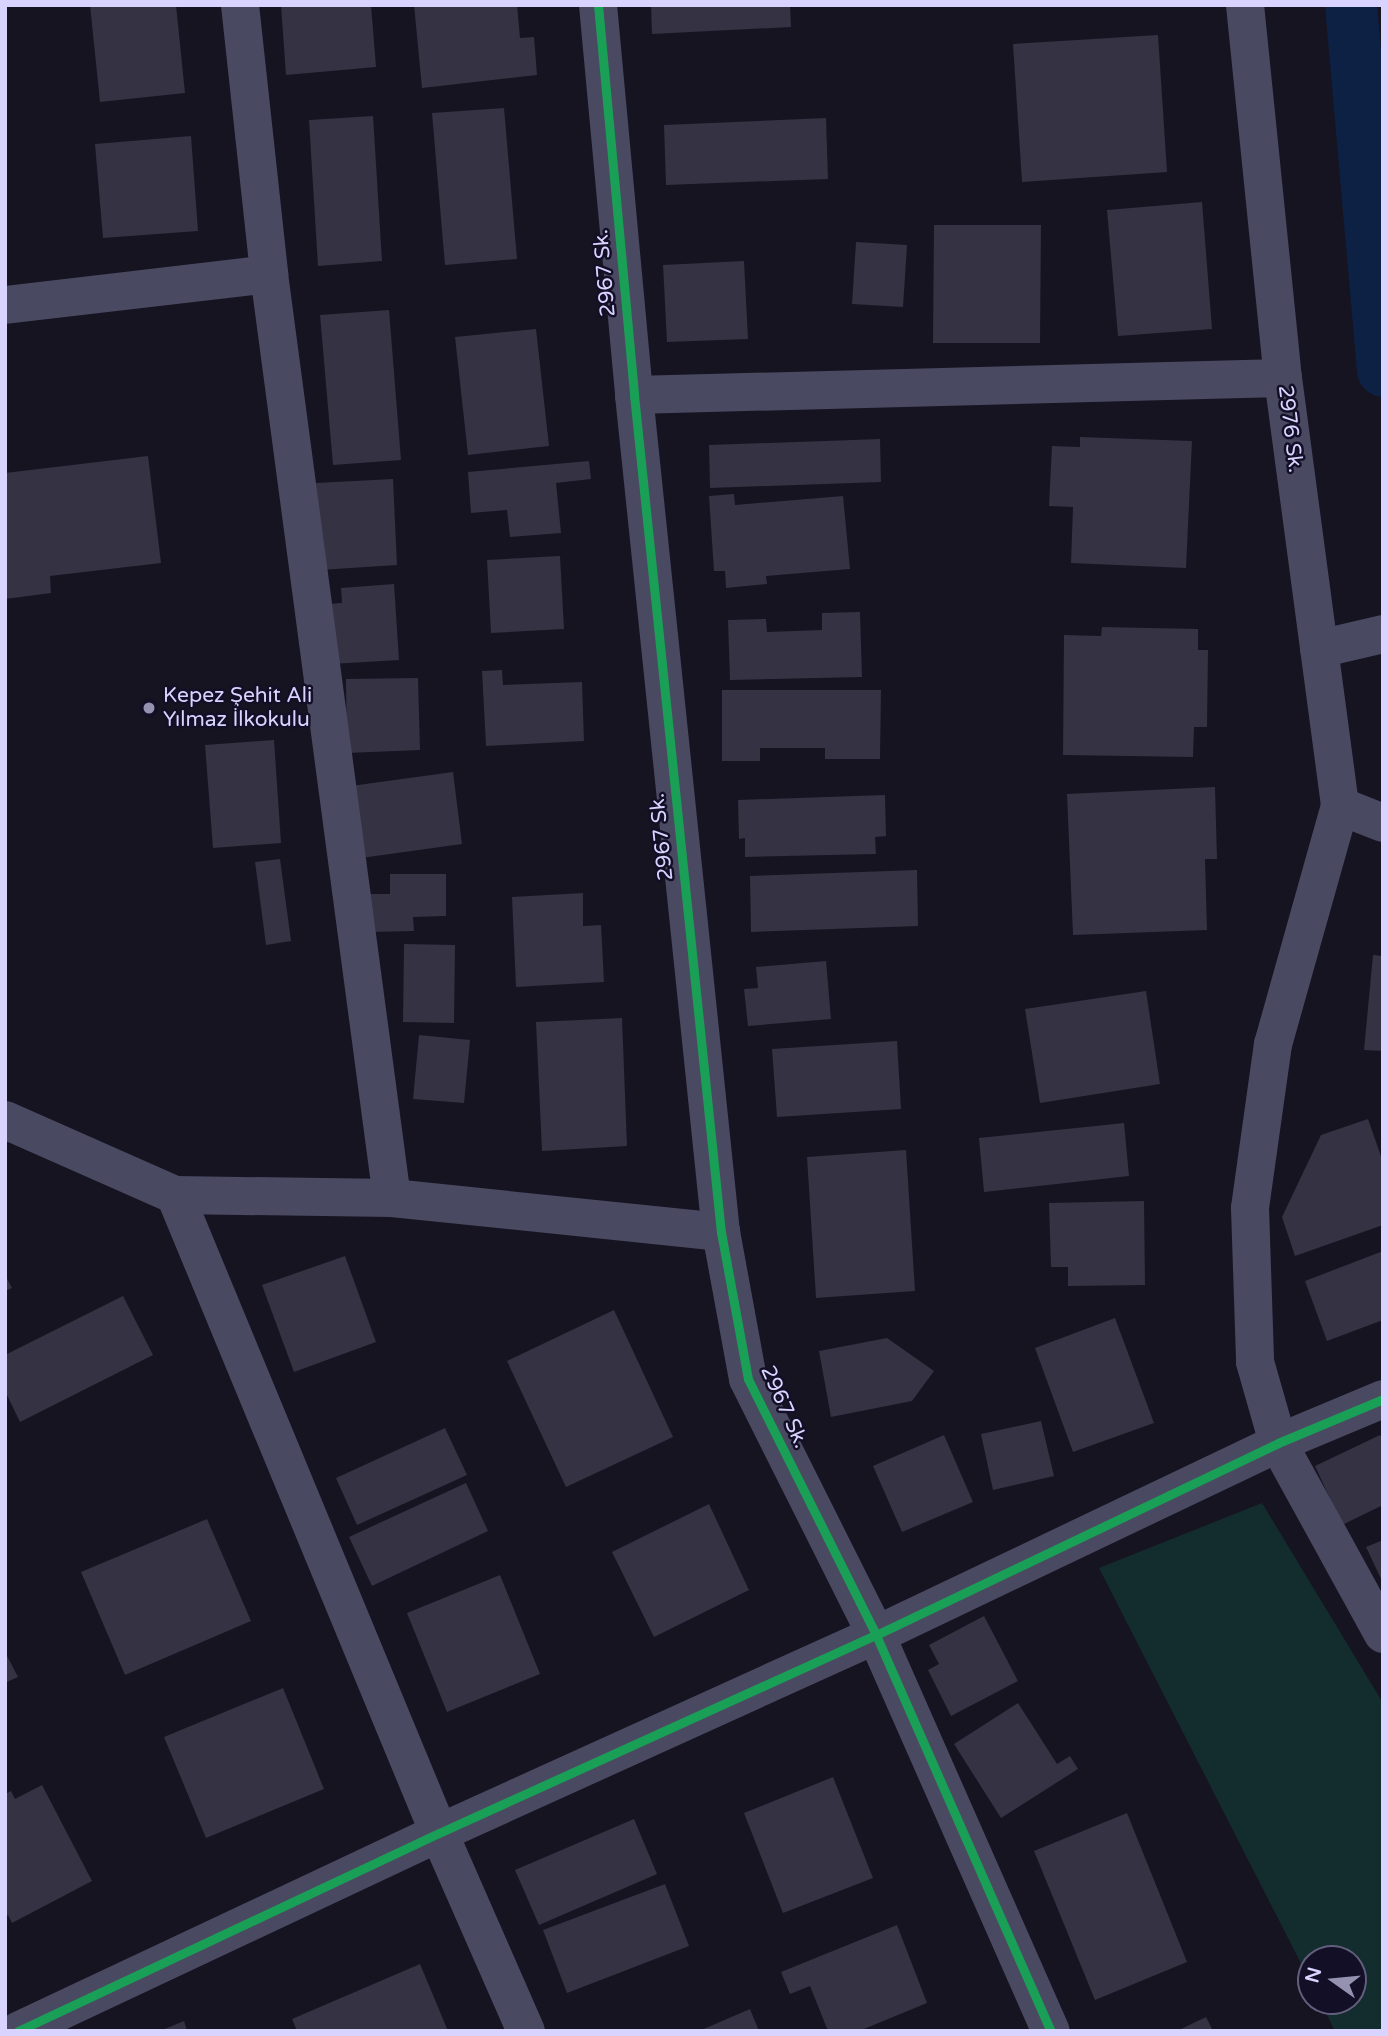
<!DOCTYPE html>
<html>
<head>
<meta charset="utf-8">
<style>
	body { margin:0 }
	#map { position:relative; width:1388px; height:2036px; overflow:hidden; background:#161421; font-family:"Varela Round",sans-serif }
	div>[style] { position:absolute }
	.green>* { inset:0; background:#132c2d }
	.canal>* { height:52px; margin:-26px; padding:0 26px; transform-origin:26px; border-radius:26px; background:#0d2144 }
	.building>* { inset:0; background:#343243 }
	.street>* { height:38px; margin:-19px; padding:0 19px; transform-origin:19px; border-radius:19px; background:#4a4962 }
	.cycleway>* { height:9px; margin:-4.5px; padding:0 4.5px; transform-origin:4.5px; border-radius:4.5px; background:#1a9f57 }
	.dots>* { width:19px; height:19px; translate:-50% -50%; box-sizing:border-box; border:4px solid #130f26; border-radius:50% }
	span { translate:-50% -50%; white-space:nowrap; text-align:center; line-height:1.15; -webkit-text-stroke:5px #130f26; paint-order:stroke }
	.street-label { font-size:21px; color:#d9d4ff }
	.poi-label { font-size:21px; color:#d9d4ff }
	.left { translate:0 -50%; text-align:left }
	.frame { position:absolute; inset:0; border:7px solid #d9d4ff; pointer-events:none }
	.north { position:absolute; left:1297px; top:1945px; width:70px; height:70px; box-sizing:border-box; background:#130f26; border:2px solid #625e7d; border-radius:50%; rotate:285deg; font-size:19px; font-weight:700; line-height:28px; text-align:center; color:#d9d4ff }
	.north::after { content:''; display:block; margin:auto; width:24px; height:32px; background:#9591b1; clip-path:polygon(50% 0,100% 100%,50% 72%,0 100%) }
</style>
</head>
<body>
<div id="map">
	<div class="green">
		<i style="clip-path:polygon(1262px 1503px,1383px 1703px,1383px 2031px,1335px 2031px,1320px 2001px,1353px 2001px,1353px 1959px,1311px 1959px,1311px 1983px,1099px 1568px)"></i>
	</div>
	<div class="canal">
		<i style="left:1351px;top:5px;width:367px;rotate:85deg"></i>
	</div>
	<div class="building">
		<i style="clip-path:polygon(90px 5px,176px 5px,185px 93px,100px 102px)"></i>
		<i style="clip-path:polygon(281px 5px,371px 5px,376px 67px,286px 75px)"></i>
		<i style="clip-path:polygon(414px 5px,517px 5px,520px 38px,534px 37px,537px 75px,422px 88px)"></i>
		<i style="clip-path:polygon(651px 5px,790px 5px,791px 27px,652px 34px)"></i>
		<i style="clip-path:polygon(1158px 35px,1167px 172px,1022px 182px,1013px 44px)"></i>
		<i style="clip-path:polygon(504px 108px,517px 259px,445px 265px,432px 113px)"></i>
		<i style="clip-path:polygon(373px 116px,382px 261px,318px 266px,309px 120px)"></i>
		<i style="clip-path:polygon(826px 118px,828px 179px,666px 185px,664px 125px)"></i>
		<i style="clip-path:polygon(191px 136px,198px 231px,103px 238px,95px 144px)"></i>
		<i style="clip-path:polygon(1202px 202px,1212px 329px,1118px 336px,1107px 210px)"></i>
		<i style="clip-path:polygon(934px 225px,1041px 225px,1040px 343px,933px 343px)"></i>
		<i style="clip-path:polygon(856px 242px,907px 245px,903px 307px,852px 304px)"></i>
		<i style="clip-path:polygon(744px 261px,748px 339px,667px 342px,663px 265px)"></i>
		<i style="clip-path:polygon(389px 310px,401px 460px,333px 465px,320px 315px)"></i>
		<i style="clip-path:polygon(536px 329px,549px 446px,468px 455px,455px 337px)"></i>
		<i style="clip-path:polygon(1080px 437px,1192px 441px,1186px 568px,1071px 563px,1073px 507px,1049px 506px,1052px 446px,1080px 447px)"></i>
		<i style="clip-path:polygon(880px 439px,881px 482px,710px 488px,709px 445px)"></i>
		<i style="clip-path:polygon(148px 456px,161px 563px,50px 576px,51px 593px,5px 599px,5px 473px)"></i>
		<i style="clip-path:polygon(589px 461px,591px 479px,556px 483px,561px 533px,510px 537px,507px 510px,471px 513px,468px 472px)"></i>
		<i style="clip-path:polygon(393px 479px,397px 565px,320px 570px,316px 483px)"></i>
		<i style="clip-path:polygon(734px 494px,735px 505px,843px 496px,850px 569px,766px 576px,767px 584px,726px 588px,725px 571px,714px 571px,709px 496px)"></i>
		<i style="clip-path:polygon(560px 556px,564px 629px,491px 633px,487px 560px)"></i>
		<i style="clip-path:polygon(394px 584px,399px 660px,331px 664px,327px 604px,342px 603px,341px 588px)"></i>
		<i style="clip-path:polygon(860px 612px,862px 677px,730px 680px,728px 620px,766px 619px,767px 632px,822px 630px,822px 613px)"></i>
		<i style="clip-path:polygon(1102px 627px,1198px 629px,1198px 650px,1208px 650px,1207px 727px,1194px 727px,1193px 757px,1063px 755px,1064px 635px,1101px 636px)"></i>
		<i style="clip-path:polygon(502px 670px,503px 685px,582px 682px,584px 741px,486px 746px,482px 671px)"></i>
		<i style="clip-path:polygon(418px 678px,420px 750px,347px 753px,346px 679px)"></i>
		<i style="clip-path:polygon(722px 690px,881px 690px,880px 759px,825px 759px,825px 748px,760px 748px,760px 761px,722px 761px)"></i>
		<i style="clip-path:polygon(274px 740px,281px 843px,213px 848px,205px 745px)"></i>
		<i style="clip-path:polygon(453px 772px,462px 844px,361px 858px,351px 786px)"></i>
		<i style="clip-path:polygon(1215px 787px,1217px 859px,1205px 859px,1207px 930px,1073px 935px,1067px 794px)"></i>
		<i style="clip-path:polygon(885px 795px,886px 836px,875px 837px,876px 854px,745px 857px,745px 838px,739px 839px,738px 800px)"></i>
		<i style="clip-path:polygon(280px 859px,291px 941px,266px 945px,255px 862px)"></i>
		<i style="clip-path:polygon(917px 870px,918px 926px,751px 932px,750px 876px)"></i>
		<i style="clip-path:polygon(390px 874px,446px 874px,446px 916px,413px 917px,414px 931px,369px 932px,369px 894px,390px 894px)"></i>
		<i style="clip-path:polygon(583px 893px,583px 926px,601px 925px,604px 982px,516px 987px,512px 897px)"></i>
		<i style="clip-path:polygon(404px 944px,455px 945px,454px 1023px,403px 1022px)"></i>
		<i style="clip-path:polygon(1373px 955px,1383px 956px,1383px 1051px,1364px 1050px)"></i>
		<i style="clip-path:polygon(826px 961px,831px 1019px,748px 1026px,744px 989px,758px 988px,756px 967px)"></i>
		<i style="clip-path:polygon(1146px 991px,1160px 1084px,1040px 1103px,1025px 1009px)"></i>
		<i style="clip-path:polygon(622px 1018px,627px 1146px,542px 1151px,536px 1022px)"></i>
		<i style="clip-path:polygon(419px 1035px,470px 1040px,464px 1103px,413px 1099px)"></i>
		<i style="clip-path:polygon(897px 1041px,901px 1109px,777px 1117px,772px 1049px)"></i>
		<i style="clip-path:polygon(1368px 1119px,1383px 1162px,1383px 1225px,1295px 1256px,1282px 1217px,1321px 1135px)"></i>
		<i style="clip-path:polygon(1124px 1123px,1129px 1176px,984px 1192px,979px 1138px)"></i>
		<i style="clip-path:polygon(906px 1150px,915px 1291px,816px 1298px,807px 1157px)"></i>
		<i style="clip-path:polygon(1144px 1201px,1145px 1285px,1068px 1286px,1068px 1267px,1051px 1267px,1049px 1203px)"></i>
		<i style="clip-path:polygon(1383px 1251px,1383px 1320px,1327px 1341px,1305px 1281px)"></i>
		<i style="clip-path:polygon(345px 1256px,376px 1342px,294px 1372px,262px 1285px)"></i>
		<i style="clip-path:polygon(5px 1275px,12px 1288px,5px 1291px)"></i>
		<i style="clip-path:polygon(123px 1296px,153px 1355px,20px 1422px,5px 1391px,5px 1355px)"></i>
		<i style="clip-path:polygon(614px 1310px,673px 1437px,566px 1487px,507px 1361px)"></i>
		<i style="clip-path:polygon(1115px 1318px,1154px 1423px,1073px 1452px,1035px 1348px)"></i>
		<i style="clip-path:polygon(887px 1338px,934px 1371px,912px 1401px,831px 1417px,819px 1351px)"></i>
		<i style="clip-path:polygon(1041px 1421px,1054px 1476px,993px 1490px,981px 1434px)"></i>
		<i style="clip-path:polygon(445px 1428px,467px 1475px,357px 1525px,336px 1478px)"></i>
		<i style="clip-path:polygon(944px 1435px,973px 1502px,902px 1532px,873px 1466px)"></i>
		<i style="clip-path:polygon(1380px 1435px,1383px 1441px,1383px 1505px,1342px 1525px,1315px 1466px)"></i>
		<i style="clip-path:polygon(466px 1483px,488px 1531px,372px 1586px,349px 1537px)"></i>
		<i style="clip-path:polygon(709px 1504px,749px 1590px,654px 1637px,612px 1552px)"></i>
		<i style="clip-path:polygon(207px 1519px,251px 1621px,125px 1675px,81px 1572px)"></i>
		<i style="clip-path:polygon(1383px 1540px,1383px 1583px,1366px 1547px)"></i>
		<i style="clip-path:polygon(500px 1575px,540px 1674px,447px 1712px,407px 1613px)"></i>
		<i style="clip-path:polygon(984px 1616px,1018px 1681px,951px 1716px,928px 1670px,939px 1664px,929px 1645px)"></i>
		<i style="clip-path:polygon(5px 1652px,18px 1677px,5px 1683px)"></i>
		<i style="clip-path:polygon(283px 1688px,324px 1789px,206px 1838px,164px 1737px)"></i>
		<i style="clip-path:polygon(1018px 1703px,1057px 1764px,1070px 1756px,1078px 1769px,1001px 1818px,954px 1744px)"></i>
		<i style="clip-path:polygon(833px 1777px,873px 1878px,783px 1913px,744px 1813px)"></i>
		<i style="clip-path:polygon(42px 1785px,92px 1881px,12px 1923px,8px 1915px,5px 1917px,5px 1794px,11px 1791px,15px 1799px)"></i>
		<i style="clip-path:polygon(1127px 1813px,1187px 1962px,1095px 2000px,1034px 1851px)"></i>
		<i style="clip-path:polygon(634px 1819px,657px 1874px,539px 1925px,515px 1870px)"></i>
		<i style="clip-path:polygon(665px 1884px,689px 1946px,567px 1993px,543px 1930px)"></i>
		<i style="clip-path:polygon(897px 1925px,927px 2003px,859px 2031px,828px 2031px,810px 1986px,790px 1994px,781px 1972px)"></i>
		<i style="clip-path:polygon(420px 1964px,448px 2031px,297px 2031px,292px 2019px)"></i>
		<i style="clip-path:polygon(750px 2009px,759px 2031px,699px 2031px)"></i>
		<i style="clip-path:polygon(1206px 2017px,1213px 2031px,1177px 2031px)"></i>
		<i style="clip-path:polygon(184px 2021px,187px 2031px,160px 2031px)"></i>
	</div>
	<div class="street">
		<i style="left:240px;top:5px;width:271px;rotate:83.8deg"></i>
		<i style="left:269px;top:274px;width:932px;rotate:82.42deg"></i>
		<i style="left:598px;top:5px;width:392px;rotate:84.7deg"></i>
		<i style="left:634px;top:395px;width:842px;rotate:84.07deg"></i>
		<i style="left:721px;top:1232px;width:149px;rotate:79.6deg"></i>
		<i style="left:748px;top:1379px;width:286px;rotate:63.4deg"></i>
		<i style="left:876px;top:1635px;width:433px;rotate:66.2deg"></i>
		<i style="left:1245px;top:5px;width:375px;rotate:84.2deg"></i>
		<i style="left:1283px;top:378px;width:432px;rotate:82.4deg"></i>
		<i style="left:1340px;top:806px;width:46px;rotate:21.6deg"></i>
		<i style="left:5px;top:305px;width:266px;rotate:-6.7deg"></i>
		<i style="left:634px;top:395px;width:649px;rotate:-1.5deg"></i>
		<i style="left:1319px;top:649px;width:66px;rotate:-13.2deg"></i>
		<i style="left:1340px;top:806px;width:247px;rotate:105.7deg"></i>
		<i style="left:1273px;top:1044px;width:166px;rotate:98deg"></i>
		<i style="left:1250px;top:1208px;width:154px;rotate:88.1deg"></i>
		<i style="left:1255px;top:1362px;width:84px;rotate:74.1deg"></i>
		<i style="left:1278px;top:1443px;width:218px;rotate:61.2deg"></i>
		<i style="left:5px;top:1120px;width:186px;rotate:23.8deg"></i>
		<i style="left:175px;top:1195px;width:217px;rotate:0.8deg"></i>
		<i style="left:392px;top:1198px;width:331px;rotate:5.9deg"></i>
		<i style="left:175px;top:1195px;width:690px;rotate:67.52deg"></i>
		<i style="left:439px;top:1833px;width:216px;rotate:66.3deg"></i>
		<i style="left:18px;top:2031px;width:465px;rotate:-25.2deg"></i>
		<i style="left:439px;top:1833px;width:480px;rotate:-24.4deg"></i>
		<i style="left:876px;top:1635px;width:445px;rotate:-25.5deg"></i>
		<i style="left:1278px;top:1443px;width:114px;rotate:-22.7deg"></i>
	</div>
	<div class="cycleway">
		<i style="left:598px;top:5px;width:392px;rotate:84.7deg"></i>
		<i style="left:634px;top:395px;width:842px;rotate:84.07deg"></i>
		<i style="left:721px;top:1232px;width:149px;rotate:79.6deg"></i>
		<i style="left:748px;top:1379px;width:286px;rotate:63.4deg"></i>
		<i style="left:876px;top:1635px;width:433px;rotate:66.2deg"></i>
		<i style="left:18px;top:2031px;width:465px;rotate:-25.2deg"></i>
		<i style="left:439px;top:1833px;width:480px;rotate:-24.4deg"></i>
		<i style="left:876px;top:1635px;width:445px;rotate:-25.5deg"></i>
		<i style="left:1278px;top:1443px;width:114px;rotate:-22.7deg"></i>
	</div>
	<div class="dots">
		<i style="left:149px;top:708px;background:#9591b1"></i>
	</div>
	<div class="street-label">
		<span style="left:605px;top:273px;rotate:-95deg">2967 Sk.</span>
		<span style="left:1290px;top:429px;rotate:83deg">2976 Sk.</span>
		<span style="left:662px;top:837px;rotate:-96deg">2967 Sk.</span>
		<span style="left:784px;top:1407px;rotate:66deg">2967 Sk.</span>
	</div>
	<div class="poi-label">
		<span class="left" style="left:163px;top:708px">Kepez Şehit Ali<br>Yılmaz İlkokulu</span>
	</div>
	<div class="frame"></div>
	<div class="north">N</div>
</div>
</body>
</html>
